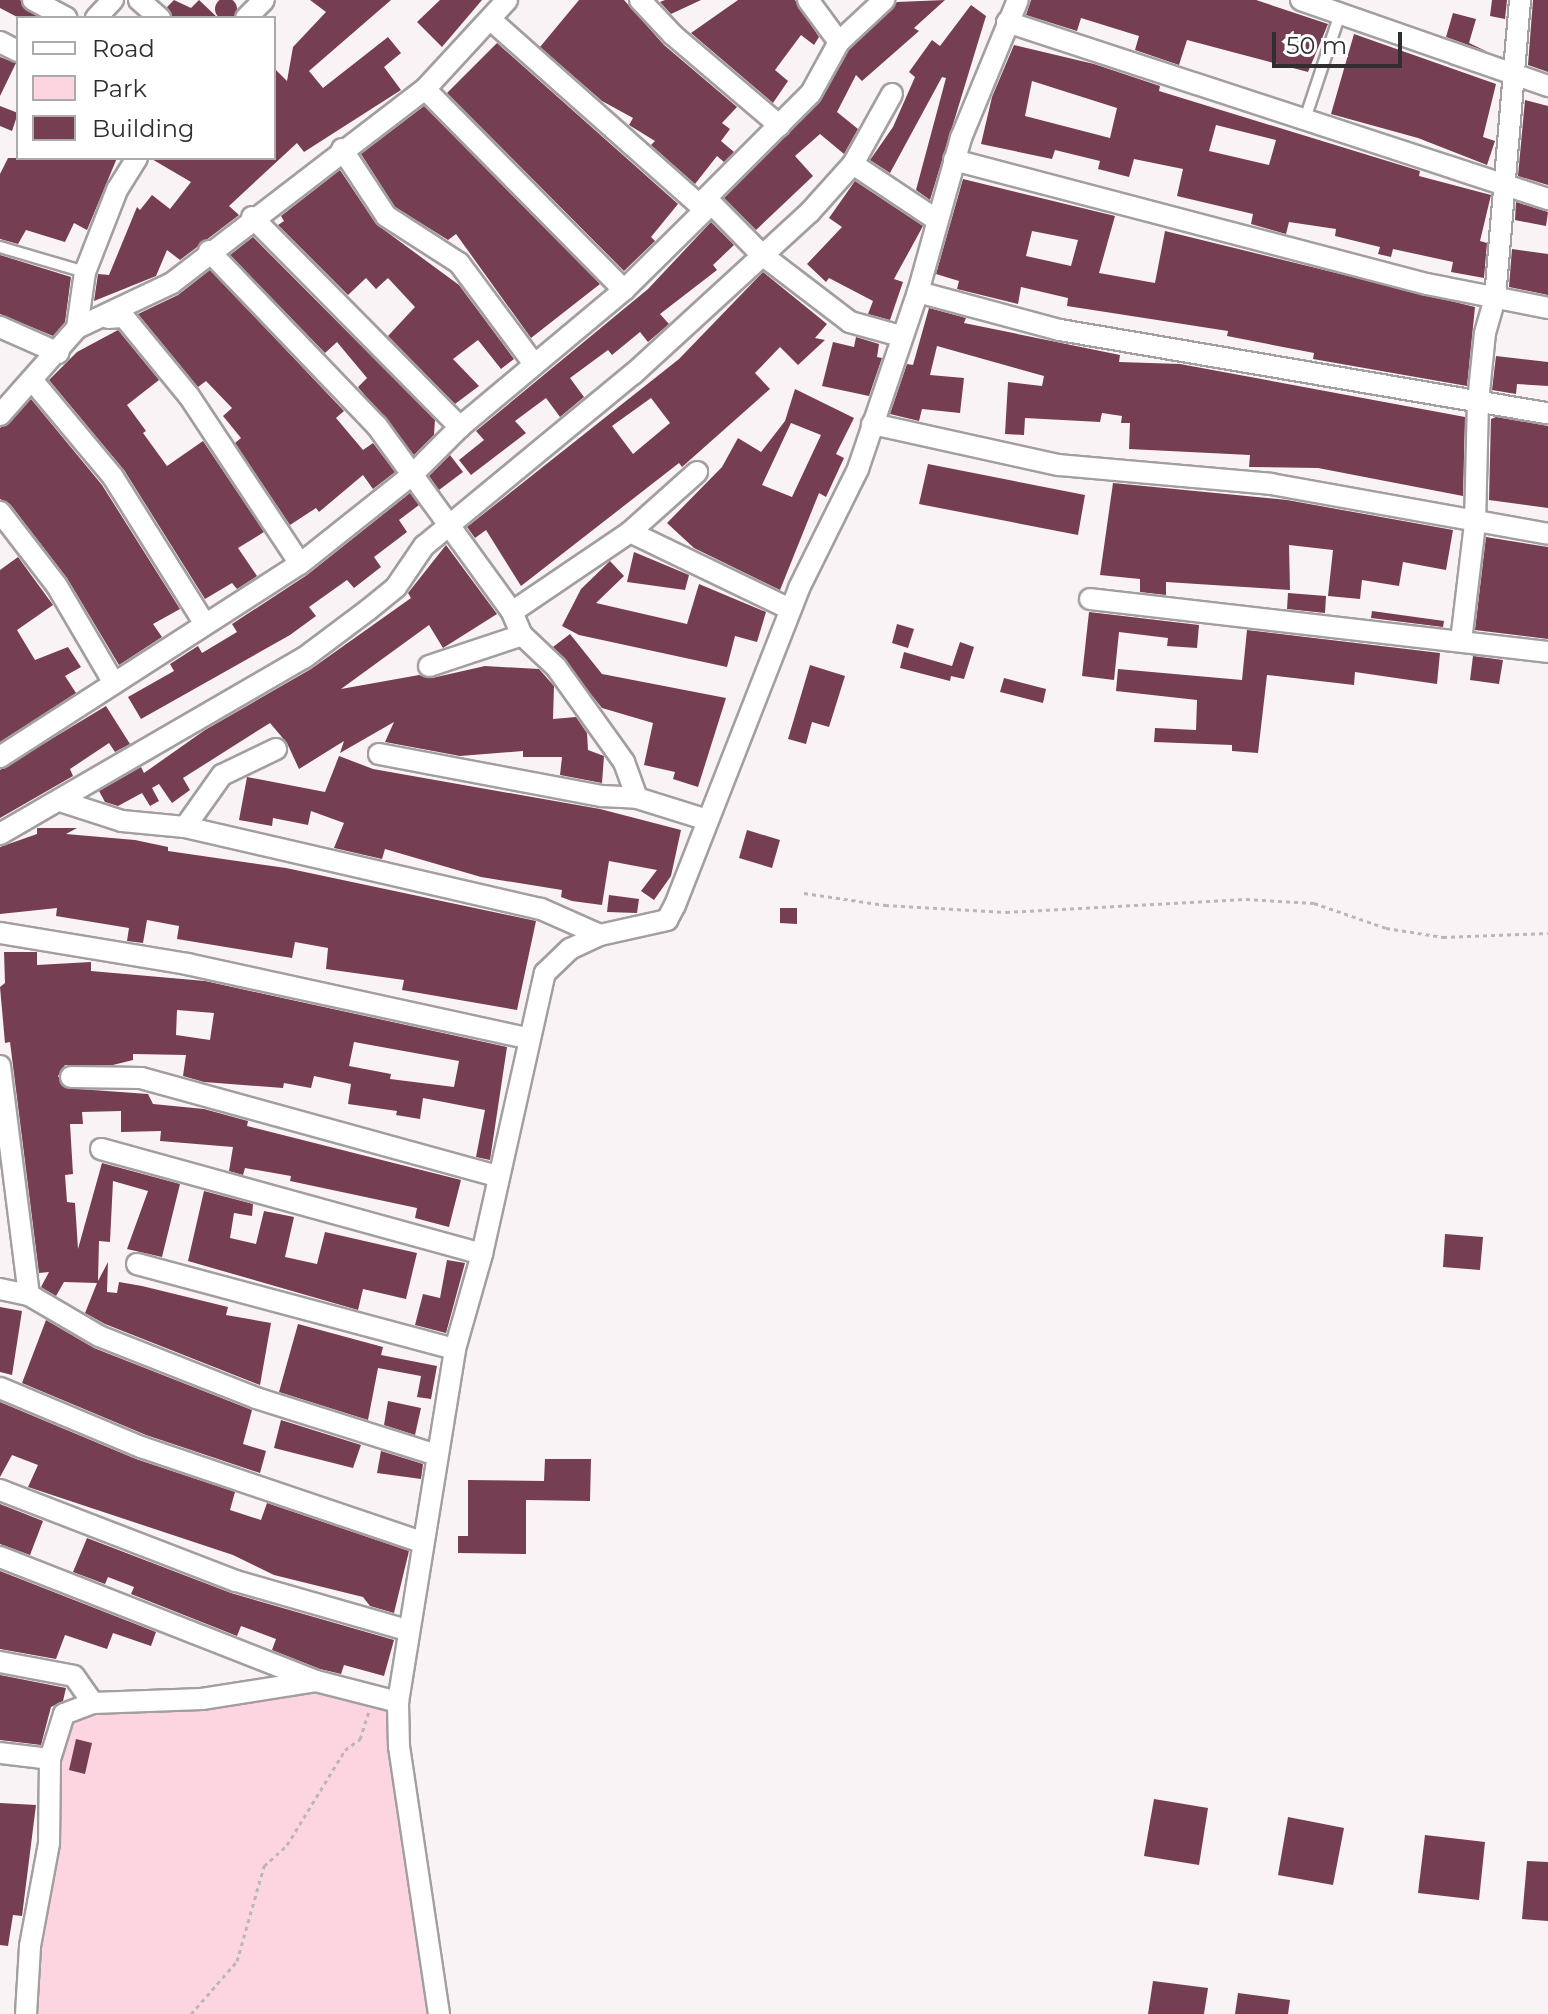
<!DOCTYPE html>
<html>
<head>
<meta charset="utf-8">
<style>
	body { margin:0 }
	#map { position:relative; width:1548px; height:2014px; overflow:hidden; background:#f9f3f5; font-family:Montserrat,sans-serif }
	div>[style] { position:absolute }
	.green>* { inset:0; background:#fdd5e1 }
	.building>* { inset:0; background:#763e52 }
	.round { border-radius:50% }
	.path>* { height:3px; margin-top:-1.5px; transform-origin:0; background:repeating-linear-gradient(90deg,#bbb6b8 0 4px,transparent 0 8px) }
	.roads { filter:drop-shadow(2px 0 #a39e9f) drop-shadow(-2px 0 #a39e9f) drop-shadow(0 2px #a39e9f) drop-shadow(0 -2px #a39e9f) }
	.lane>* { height:10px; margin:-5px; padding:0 5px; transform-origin:5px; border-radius:5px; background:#fff }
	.street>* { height:20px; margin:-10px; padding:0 10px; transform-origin:10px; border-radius:10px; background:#fff }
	span { translate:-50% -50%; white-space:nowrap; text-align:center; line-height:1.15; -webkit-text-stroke:8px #fff; paint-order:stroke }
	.legend { position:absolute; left:16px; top:16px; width:260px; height:144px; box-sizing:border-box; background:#fff; border:2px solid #acabac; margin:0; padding:10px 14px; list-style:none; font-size:24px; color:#302e2f }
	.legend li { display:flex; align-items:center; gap:16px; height:40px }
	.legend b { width:40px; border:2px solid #acabac }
	.scale { position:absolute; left:1272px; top:32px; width:130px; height:36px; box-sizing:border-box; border:4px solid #302e2f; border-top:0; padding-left:10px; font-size:24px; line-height:28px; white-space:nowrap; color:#302e2f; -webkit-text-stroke:6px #fff; paint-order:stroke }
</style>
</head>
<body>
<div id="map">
	<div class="green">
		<i style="clip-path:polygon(270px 1685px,398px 1702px,439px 2014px,26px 2014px,64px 1714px)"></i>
	</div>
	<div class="building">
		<i class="round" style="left:215px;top:-2px;width:22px;height:22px"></i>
		<i style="clip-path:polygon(0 0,20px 0,39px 18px,19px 18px,0 8px)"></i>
		<i style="clip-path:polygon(174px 0,191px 8px,199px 0,218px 18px,173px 18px,167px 7px)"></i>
		<i style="clip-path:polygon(310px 0,391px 0,309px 71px,323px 88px,388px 37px,401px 53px,384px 67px,401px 90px,304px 152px,297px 143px,229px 206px,239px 215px,180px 260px,167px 250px,156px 276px,94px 301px,98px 274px,109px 275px,137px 207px,140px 210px,152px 195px,170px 209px,191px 182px,150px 158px,274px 158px,274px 68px,287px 81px,293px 47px,326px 12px)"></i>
		<i style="clip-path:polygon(440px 0,482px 0,442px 47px,417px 22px)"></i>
		<i style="clip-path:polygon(579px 0,624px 0,664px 45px,737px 107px,722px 123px,730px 129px,721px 141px,734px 152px,724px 162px,717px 156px,695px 184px,651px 145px,655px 141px,629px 125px,633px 118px,602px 101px,540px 47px)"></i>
		<i style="clip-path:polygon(665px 0,701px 0,671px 14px,660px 2px)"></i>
		<i style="clip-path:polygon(738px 0,795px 0,819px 37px,814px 45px,801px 35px,775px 70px,788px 81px,773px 103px,691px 33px)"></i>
		<i style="clip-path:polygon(945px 0,914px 28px,919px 31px,862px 81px,856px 75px,837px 112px,858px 129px,844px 154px,820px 134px,795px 156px,813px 176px,756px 230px,724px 198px,820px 102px,849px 50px,897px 2px)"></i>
		<i style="clip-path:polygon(1031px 0,1256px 0,1328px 24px,1308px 72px,1187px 40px,1179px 65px,1135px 50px,1139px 36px,1081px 18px,1077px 31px,1026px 15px)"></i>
		<i style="clip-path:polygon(1492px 0,1507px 0,1505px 19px,1490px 16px)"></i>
		<i style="clip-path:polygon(1533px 0,1548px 0,1548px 72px,1528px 65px)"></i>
		<i style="clip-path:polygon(971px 5px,986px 16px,930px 200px,916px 190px,946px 78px,942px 77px,890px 173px,870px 160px,893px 127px,915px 77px,909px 72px,932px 40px,940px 46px)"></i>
		<i style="clip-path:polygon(1453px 13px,1476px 19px,1469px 43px,1488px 52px,1446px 37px)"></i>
		<i style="clip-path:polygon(1354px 34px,1496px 84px,1483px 137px,1495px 141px,1487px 165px,1418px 138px,1331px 114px)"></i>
		<i style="clip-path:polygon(497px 43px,678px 204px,651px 237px,655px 241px,624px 271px,447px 93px)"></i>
		<i style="clip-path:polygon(evenodd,1014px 45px,1094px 64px,1160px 86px,1159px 91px,1420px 171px,1419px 176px,1491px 195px,1480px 241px,1487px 243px,1484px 278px,1451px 272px,1453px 262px,1393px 249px,1391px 257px,1378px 254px,1380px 247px,1335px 236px,1336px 229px,1289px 222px,1286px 234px,1251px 224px,1253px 214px,1177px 196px,1183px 169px,1134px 159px,1129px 177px,1098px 169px,1100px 161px,1055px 150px,1052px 159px,981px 144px,992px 97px,1014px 45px,1032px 81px,1117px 108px,1110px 138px,1025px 116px,1032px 81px,1014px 45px,1216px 125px,1276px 140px,1269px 165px,1209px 151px,1216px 125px)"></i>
		<i style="clip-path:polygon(0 57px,16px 63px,0 96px)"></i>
		<i style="clip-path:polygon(1525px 100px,1548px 106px,1548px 185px,1518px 176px)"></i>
		<i style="clip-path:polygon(0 106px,18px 113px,12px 131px,0 126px)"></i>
		<i style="clip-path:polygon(424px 106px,600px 284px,531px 338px,456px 234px,448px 240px,395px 207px,361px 154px)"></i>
		<i style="clip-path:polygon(8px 158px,117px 158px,87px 230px,74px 223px,65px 242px,26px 230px,18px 244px,0 239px,0 174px)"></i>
		<i style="clip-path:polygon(340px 170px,376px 224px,459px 285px,514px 359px,501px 369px,478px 340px,453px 359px,479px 386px,455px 404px,388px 336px,415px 307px,388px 278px,376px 289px,366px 278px,348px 295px,278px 225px,284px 221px,281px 216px)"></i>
		<i style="clip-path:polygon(evenodd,963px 179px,1115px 216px,1099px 273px,1155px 283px,1165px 231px,1475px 307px,1467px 386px,1313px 359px,1314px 353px,1227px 336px,1228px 331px,1067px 306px,1068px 298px,1021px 287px,1018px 304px,957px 289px,959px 281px,936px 274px,963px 179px,1032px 231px,1078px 240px,1071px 266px,1026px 256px,1032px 231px)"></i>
		<i style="clip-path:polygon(855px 181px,923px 226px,894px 279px,903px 282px,890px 320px,868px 314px,873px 301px,829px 278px,826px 282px,807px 264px,842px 227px,829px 218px)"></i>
		<i style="clip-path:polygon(1516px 202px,1548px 212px,1546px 226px,1515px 220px)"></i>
		<i style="clip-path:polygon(711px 222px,734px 245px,713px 265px,717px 270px,660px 314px,669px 324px,648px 342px,640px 332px,612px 355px,608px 350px,570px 378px,584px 397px,560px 417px,546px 398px,515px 421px,526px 433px,471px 475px,459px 460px,484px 440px,476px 431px,648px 289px)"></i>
		<i style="clip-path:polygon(253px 237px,435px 420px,434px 435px,414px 455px,358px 387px,367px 378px,337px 342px,325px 353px,230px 255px)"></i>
		<i style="clip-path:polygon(1512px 249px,1548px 254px,1548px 295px,1509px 287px)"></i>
		<i style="clip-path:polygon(0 255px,71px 277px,65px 322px,53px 336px,0 314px)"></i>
		<i style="clip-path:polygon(210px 270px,344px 411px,336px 418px,363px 450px,373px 443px,395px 472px,373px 489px,363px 475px,319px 512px,316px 508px,290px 525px,235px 443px,241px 438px,223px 416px,232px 408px,206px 381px,198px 387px,138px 314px,178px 295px)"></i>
		<i style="clip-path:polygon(evenodd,763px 272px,827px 324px,815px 338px,825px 340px,798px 365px,780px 347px,755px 373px,770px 389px,682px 467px,679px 463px,521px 586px,486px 530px,475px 538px,467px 527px,679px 359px,763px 272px,651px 398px,670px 423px,633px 454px,612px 426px,651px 398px)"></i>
		<i style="clip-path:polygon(929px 308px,966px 318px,964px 323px,1120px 355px,1119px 362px,1180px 364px,1465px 417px,1463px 496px,1318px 468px,1249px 467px,1250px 455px,1129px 449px,1130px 423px,1121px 423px,1122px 416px,1102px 413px,1100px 422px,1025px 418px,1024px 435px,1005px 434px,1008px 382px,1042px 386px,1044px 376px,937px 346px,930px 375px,964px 378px,960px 413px,922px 409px,919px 421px,890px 414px,907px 364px,913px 365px)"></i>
		<i style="clip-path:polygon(118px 330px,159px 380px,127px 405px,146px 431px,143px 433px,167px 466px,203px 441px,264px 532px,238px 548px,257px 576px,237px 589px,232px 583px,205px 599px,124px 470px,49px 380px,77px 352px)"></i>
		<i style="clip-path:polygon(856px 337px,879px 344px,877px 357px,882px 358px,869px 396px,822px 386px,833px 342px,854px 347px)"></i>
		<i style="clip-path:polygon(1496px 356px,1548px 362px,1548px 386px,1517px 384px,1516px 394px,1492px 390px)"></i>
		<i style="clip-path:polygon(evenodd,795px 389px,854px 418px,836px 454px,844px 458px,826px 497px,819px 493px,780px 590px,694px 548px,667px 523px,722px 467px,738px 438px,761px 452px,785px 421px,795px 389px,791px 423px,821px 435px,792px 497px,762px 485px,791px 423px)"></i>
		<i style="clip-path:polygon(31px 399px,102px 485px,180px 609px,153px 624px,162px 637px,119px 665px,67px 578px,10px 504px,0 499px,0 428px)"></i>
		<i style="clip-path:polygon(1496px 417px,1548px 426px,1548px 508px,1489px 500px,1491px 419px)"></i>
		<i style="clip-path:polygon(450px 455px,463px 472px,439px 490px,429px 476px)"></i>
		<i style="clip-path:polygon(928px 464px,1085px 495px,1078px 535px,919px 504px)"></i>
		<i style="clip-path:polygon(1113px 483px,1287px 500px,1453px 530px,1446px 570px,1403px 562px,1399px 586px,1362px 580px,1360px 599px,1328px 596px,1333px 550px,1289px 545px,1290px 590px,1166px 582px,1166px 595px,1140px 592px,1140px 579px,1100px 575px)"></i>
		<i style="clip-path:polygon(410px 493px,419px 505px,399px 520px,407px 532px,374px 557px,381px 567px,354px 588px,347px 580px,309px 607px,316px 616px,290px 635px,141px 719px,128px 697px,174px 671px,170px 664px,198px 646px,202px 653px,237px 632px,232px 624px,307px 575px)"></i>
		<i style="clip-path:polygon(1486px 537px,1548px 547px,1548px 639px,1475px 630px)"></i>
		<i style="clip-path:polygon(446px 545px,497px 614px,443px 648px,429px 625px,341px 689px,419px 675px,432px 678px,485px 666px,539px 669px,554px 686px,553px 719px,576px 717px,587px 733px,588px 750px,604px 756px,602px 783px,560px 775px,562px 757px,523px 757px,523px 751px,460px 756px,385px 742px,394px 722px,340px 753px,344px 741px,299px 769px,287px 743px,270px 723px,183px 778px,190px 790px,172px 803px,159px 784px,152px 788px,159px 801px,150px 806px,142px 793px,118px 806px,105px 802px,99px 791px,141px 767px,144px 773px,205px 730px,311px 669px,411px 598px,408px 593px)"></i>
		<i style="clip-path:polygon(634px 552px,689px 575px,685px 590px,627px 582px)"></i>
		<i style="clip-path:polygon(18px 557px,53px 605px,17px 630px,35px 660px,68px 647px,81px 667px,65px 676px,76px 693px,0 742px,0 570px)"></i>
		<i style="clip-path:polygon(610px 561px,624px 576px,596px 603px,687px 624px,699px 584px,766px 612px,757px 642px,735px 636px,727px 667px,579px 635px,562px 626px,581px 589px)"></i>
		<i style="clip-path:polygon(1288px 593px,1326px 596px,1325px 613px,1287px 609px)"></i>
		<i style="clip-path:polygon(1372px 611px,1444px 621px,1443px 627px,1371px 618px)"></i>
		<i style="clip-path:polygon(1089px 612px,1199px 625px,1197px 648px,1167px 646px,1168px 638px,1119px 632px,1114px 680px,1082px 676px)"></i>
		<i style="clip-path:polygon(897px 624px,914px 629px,908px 648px,892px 643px)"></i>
		<i style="clip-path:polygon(1247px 630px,1440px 653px,1437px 684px,1355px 672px,1354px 685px,1267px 675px,1258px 753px,1232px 751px,1232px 745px,1154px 742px,1155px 728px,1196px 730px,1197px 700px,1116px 691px,1118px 669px,1242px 680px)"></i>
		<i style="clip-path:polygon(570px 634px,602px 674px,726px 698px,698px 787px,673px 779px,675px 772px,644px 765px,653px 723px,602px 708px,553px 647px)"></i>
		<i style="clip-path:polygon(960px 642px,974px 647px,964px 679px,951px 676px,950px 681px,900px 668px,904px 652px,952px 666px)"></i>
		<i style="clip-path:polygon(1473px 656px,1503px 660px,1499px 684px,1470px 680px)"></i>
		<i style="clip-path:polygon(810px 665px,845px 676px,829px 727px,812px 722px,806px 744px,788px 739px)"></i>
		<i style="clip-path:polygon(1004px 678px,1046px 689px,1043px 703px,1000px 692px)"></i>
		<i style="clip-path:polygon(106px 706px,130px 744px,115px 752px,109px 743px,70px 769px,73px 776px,0 818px,0 770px)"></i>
		<i style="clip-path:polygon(339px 756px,373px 769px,600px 809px,681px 830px,671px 876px,654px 900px,641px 891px,657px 870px,609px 861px,602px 905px,572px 901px,561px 897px,562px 890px,481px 877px,385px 849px,382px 859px,334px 848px,344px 823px,311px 811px,308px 825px,273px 818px,272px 826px,239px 820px,247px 777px,325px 792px)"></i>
		<i style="clip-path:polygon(37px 828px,77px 828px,66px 834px,135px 840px,168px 847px,168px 851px,286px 868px,536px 921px,517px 1010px,402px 990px,404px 980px,326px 969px,328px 948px,295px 942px,292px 958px,177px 939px,179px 926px,147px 920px,143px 943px,127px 941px,129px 928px,56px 916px,57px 908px,0 914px,0 847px,37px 834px)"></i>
		<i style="clip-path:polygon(747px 830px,780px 840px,772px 868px,739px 858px)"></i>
		<i style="clip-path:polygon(609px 895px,639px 899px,637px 913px,607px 912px)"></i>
		<i style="clip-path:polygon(780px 908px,797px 908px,797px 924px,780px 923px)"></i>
		<i style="clip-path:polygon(evenodd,4px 952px,37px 952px,37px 965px,91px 962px,91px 971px,205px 981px,507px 1047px,490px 1160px,476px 1157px,485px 1110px,423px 1098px,420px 1119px,396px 1115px,397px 1111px,348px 1104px,351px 1084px,314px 1076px,311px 1088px,284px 1083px,283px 1088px,204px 1082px,183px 1076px,186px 1055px,133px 1054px,133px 1060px,113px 1065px,65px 1065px,58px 1076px,65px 1088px,148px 1094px,153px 1104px,204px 1109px,248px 1121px,247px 1126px,461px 1180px,449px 1227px,415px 1218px,417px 1208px,290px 1181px,291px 1176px,245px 1168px,243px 1175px,229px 1171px,233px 1147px,160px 1141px,161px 1131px,121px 1132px,121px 1111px,82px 1112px,83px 1124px,70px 1124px,73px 1174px,65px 1175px,67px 1202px,75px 1203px,78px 1249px,102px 1163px,180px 1184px,162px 1257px,127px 1249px,148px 1191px,113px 1181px,110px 1242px,99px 1241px,98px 1281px,108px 1262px,107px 1292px,117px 1293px,119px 1282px,142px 1286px,228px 1307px,226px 1315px,271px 1323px,260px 1385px,105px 1324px,85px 1313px,97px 1283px,64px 1282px,56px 1296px,41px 1287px,49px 1272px,39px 1273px,10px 1042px,5px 1043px,0 987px,5px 983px,4px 952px,177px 1010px,214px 1013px,210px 1040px,176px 1035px,177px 1010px,4px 952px,354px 1042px,459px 1061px,454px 1087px,390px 1079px,391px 1074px,349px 1066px,354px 1042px)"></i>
		<i style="clip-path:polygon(204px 1191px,253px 1204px,252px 1216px,234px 1213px,230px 1238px,256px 1244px,264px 1211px,294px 1217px,285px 1257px,317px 1264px,325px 1232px,417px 1253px,406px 1299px,363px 1289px,358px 1310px,188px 1261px)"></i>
		<i style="clip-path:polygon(1445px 1234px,1483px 1237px,1480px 1270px,1443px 1267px)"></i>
		<i style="clip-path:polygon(447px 1260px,465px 1263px,446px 1333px,415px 1325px,423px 1294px,440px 1298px)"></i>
		<i style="clip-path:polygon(0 1307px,22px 1311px,12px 1375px,0 1372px)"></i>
		<i style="clip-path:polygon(46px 1320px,94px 1348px,252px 1410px,243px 1444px,266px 1451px,260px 1473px,146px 1435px,22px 1383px)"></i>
		<i style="clip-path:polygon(298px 1324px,383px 1347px,381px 1355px,437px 1366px,431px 1399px,417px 1397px,421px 1376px,378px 1368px,368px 1420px,279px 1392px)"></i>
		<i style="clip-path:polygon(388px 1401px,421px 1408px,415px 1435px,384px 1425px)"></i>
		<i style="clip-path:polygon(0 1402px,136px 1459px,235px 1492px,230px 1510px,261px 1520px,267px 1503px,409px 1551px,394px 1613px,370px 1606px,363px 1597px,274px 1575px,233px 1555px,28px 1487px,38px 1465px,12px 1455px,0 1477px)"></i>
		<i style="clip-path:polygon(281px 1420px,361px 1445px,353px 1468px,274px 1448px)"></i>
		<i style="clip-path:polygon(381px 1451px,423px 1464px,421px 1479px,377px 1473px)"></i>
		<i style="clip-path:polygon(545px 1459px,591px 1459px,590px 1501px,526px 1500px,526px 1554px,458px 1553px,458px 1536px,468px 1536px,468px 1480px,544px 1481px)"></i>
		<i style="clip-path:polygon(0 1504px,43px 1521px,30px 1555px,0 1544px)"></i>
		<i style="clip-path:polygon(87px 1538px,231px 1593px,394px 1640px,384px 1676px,344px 1665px,341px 1674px,320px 1669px,272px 1650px,276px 1639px,241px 1626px,237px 1636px,131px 1594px,134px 1587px,108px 1577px,105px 1584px,73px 1572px)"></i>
		<i style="clip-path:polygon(0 1571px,156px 1632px,151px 1646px,113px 1633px,107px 1649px,65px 1635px,56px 1659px,0 1649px)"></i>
		<i style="clip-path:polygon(0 1675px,66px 1688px,63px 1701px,51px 1707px,41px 1745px,0 1740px)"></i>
		<i style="clip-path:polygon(76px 1739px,92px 1743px,85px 1774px,69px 1770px)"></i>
		<i style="clip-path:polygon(1154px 1799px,1208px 1808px,1199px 1865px,1144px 1856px)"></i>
		<i style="clip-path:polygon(0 1803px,36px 1805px,22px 1916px,13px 1915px,8px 1946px,0 1945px)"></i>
		<i style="clip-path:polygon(1288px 1817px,1344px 1828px,1333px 1885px,1278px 1875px)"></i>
		<i style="clip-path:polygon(1425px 1835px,1485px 1842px,1479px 1900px,1418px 1893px)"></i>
		<i style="clip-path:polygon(1527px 1861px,1548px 1862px,1548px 1921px,1522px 1919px)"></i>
		<i style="clip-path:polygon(1153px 1981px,1208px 1988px,1204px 2014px,1148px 2014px)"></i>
		<i style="clip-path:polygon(1238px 1993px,1290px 2000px,1288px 2014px,1235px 2014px)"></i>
	</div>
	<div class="path">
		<i style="left:804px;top:893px;width:82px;rotate:8.4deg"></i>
		<i style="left:885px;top:905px;width:121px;rotate:3.3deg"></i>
		<i style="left:1006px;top:912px;width:240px;rotate:-3.1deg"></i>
		<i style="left:1246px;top:899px;width:68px;rotate:3.4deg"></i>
		<i style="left:1314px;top:903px;width:76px;rotate:19.1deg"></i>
		<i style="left:1386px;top:928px;width:58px;rotate:9deg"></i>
		<i style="left:1443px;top:937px;width:105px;rotate:-2.2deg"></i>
		<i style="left:191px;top:2014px;width:70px;rotate:-49deg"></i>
		<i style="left:237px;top:1961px;width:99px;rotate:-74.1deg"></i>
		<i style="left:264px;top:1866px;width:31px;rotate:-42deg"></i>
		<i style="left:287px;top:1845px;width:111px;rotate:-58.6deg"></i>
		<i style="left:345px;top:1750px;width:19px;rotate:-36deg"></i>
		<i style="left:360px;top:1739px;width:28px;rotate:-72deg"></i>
	</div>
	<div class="roads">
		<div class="lane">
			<i style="left:1305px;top:119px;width:111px;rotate:-71.6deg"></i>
			<i style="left:0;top:247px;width:89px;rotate:16.4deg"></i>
		</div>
		<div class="street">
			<i style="left:33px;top:0;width:38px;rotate:28deg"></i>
			<i style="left:139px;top:0;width:28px;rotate:41deg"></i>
			<i style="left:640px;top:0;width:48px;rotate:46.7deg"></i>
			<i style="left:673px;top:35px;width:140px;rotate:40.4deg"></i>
			<i style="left:808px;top:0;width:52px;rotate:53.6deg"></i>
			<i style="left:1301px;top:0;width:262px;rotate:19.2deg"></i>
			<i style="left:96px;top:18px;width:25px;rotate:-47deg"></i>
			<i style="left:246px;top:18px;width:25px;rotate:-45deg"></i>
			<i style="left:491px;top:20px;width:286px;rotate:41.6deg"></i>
			<i style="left:1007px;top:22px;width:569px;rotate:18.12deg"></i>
			<i style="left:0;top:42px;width:20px;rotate:27deg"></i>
			<i style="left:425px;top:89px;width:283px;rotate:45.3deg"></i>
			<i style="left:342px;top:149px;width:80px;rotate:56.7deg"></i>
			<i style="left:386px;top:216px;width:87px;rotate:32.8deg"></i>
			<i style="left:459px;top:263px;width:126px;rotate:53.4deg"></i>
			<i style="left:954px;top:160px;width:489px;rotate:14.7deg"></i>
			<i style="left:1427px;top:284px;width:123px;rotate:11.2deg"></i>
			<i style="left:853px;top:164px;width:101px;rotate:33.7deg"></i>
			<i style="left:706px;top:198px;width:78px;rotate:45.5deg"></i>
			<i style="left:761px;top:254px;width:112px;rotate:37.4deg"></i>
			<i style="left:850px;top:322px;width:52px;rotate:15.6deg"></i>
			<i style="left:252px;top:217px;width:296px;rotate:45.3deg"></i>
			<i style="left:209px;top:251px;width:243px;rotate:46.2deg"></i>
			<i style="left:377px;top:426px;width:230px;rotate:54deg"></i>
			<i style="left:512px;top:612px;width:25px;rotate:67deg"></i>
			<i style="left:522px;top:635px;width:47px;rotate:43.3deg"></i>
			<i style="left:556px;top:667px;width:117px;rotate:54.4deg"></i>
			<i style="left:624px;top:762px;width:38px;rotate:70deg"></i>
			<i style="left:918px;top:292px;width:147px;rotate:15deg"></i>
			<i style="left:1060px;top:330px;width:495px;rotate:9.7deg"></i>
			<i style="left:108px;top:318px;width:16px;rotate:-4deg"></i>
			<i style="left:124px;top:317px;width:102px;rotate:50.6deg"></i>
			<i style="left:189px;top:396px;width:201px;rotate:56.5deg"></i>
			<i style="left:0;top:327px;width:64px;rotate:23.8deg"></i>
			<i style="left:77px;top:328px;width:105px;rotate:-25.3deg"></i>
			<i style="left:172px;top:283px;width:319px;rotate:-37.5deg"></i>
			<i style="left:425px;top:89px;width:121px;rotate:-47.3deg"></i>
			<i style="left:32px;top:380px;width:126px;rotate:50.1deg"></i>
			<i style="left:113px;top:477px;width:173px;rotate:58deg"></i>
			<i style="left:0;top:415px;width:116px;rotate:-48.5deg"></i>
			<i style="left:77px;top:328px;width:57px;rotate:-81.9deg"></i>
			<i style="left:85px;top:272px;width:88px;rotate:-68.7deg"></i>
			<i style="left:117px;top:190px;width:38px;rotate:-58deg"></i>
			<i style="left:872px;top:424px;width:191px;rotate:12.4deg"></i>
			<i style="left:1059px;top:465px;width:213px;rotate:5.1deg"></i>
			<i style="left:1271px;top:484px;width:281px;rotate:10.2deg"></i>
			<i style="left:0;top:512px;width:93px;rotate:52.4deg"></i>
			<i style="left:57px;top:586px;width:113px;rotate:59.6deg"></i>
			<i style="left:630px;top:532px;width:178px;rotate:25.7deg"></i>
			<i style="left:1090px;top:599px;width:461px;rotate:6.6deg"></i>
			<i style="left:512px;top:612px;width:143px;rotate:-34.1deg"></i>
			<i style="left:630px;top:532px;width:90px;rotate:-41.8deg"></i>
			<i style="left:1461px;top:641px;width:118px;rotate:-83.2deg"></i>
			<i style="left:1475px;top:524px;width:122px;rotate:-88.6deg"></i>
			<i style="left:1478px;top:402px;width:69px;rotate:-84.2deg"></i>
			<i style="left:1485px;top:333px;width:36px;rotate:-74deg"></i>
			<i style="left:1495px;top:298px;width:299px;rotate:-85.2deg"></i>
			<i style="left:429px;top:666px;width:98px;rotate:-18.4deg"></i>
			<i style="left:379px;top:754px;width:227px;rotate:10.7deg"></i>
			<i style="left:602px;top:796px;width:35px;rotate:3deg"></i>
			<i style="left:637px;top:798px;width:73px;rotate:17.4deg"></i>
			<i style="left:0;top:757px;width:357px;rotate:-32.8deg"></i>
			<i style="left:300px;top:564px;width:143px;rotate:-38.5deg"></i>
			<i style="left:412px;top:475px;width:68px;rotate:-45deg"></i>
			<i style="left:460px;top:427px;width:214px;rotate:-39.9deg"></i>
			<i style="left:624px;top:290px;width:114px;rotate:-44.6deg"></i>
			<i style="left:705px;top:210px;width:12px;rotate:-85deg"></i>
			<i style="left:706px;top:198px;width:148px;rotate:-45deg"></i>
			<i style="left:811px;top:93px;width:58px;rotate:-61.2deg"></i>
			<i style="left:839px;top:42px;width:62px;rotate:-43deg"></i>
			<i style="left:60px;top:801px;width:65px;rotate:17.9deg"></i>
			<i style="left:122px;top:821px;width:63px;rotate:5.4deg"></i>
			<i style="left:185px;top:827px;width:365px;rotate:13deg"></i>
			<i style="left:541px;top:909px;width:64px;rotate:23.8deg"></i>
			<i style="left:185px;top:827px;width:64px;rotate:-54.6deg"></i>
			<i style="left:222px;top:775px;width:60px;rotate:-25.7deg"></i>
			<i style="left:0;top:834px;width:351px;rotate:-30.1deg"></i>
			<i style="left:304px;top:658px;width:80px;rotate:-36.9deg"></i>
			<i style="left:368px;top:610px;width:36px;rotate:-39deg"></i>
			<i style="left:396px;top:587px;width:50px;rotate:-55.7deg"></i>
			<i style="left:424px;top:546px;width:271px;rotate:-39.5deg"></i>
			<i style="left:633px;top:374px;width:239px;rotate:-42.5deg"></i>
			<i style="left:809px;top:213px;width:66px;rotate:-48.1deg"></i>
			<i style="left:853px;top:164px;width:80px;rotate:-60.9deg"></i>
			<i style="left:0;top:933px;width:190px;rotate:9.4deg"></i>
			<i style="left:187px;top:964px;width:348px;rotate:12.3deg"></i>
			<i style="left:0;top:1066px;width:231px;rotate:82.8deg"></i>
			<i style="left:71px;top:1077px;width:70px;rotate:0.8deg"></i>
			<i style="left:141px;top:1078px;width:369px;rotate:15.4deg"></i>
			<i style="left:101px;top:1149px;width:395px;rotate:15.4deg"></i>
			<i style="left:137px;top:1264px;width:329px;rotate:15deg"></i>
			<i style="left:0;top:1289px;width:30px;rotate:12deg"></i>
			<i style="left:29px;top:1295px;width:81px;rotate:30.4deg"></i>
			<i style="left:99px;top:1336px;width:169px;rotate:21.5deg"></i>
			<i style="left:256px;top:1398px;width:187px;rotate:17.5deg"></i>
			<i style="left:0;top:1388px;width:153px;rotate:22.7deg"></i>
			<i style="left:141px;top:1447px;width:297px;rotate:18.7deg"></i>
			<i style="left:0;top:1490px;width:253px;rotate:21.1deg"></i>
			<i style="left:236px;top:1581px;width:178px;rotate:16deg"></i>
			<i style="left:0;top:1557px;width:339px;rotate:21.4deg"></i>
			<i style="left:316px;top:1681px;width:85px;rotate:14.4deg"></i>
			<i style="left:0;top:1662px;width:75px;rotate:10.7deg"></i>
			<i style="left:74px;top:1676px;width:33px;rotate:55deg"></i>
			<i style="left:0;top:1753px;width:50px;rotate:6.8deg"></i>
			<i style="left:26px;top:2014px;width:68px;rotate:-86.6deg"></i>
			<i style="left:30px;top:1946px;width:105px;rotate:-79.5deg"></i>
			<i style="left:49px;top:1843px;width:84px;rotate:-89.3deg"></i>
			<i style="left:50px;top:1759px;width:47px;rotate:-72.7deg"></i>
			<i style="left:64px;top:1714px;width:31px;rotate:-21deg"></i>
			<i style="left:93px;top:1703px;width:109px;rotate:-2.1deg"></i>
			<i style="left:202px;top:1699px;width:115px;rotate:-9deg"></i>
			<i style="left:439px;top:2014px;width:270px;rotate:-98.5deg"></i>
			<i style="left:399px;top:1747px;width:45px;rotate:-91.3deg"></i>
			<i style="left:398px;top:1702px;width:358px;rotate:-80.8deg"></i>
			<i style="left:455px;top:1349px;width:99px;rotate:-74.1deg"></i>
			<i style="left:482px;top:1254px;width:288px;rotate:-77.4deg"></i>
			<i style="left:545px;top:973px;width:35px;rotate:-44deg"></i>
			<i style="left:570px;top:949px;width:33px;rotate:-25deg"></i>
			<i style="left:600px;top:935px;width:69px;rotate:-12.6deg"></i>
			<i style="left:667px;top:920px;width:17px;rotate:-62deg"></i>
			<i style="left:675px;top:905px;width:340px;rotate:-68.6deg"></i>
			<i style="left:799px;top:588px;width:133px;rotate:-63.6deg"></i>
			<i style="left:858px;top:469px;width:187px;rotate:-71.3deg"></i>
			<i style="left:918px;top:292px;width:160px;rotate:-74.4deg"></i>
			<i style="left:961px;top:138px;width:149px;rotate:-67.6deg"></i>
		</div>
	</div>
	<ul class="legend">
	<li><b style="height:10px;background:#fff"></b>Road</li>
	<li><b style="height:22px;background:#fdd5e1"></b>Park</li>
	<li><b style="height:22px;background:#763e52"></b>Building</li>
	</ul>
	<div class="scale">50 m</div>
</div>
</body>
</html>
